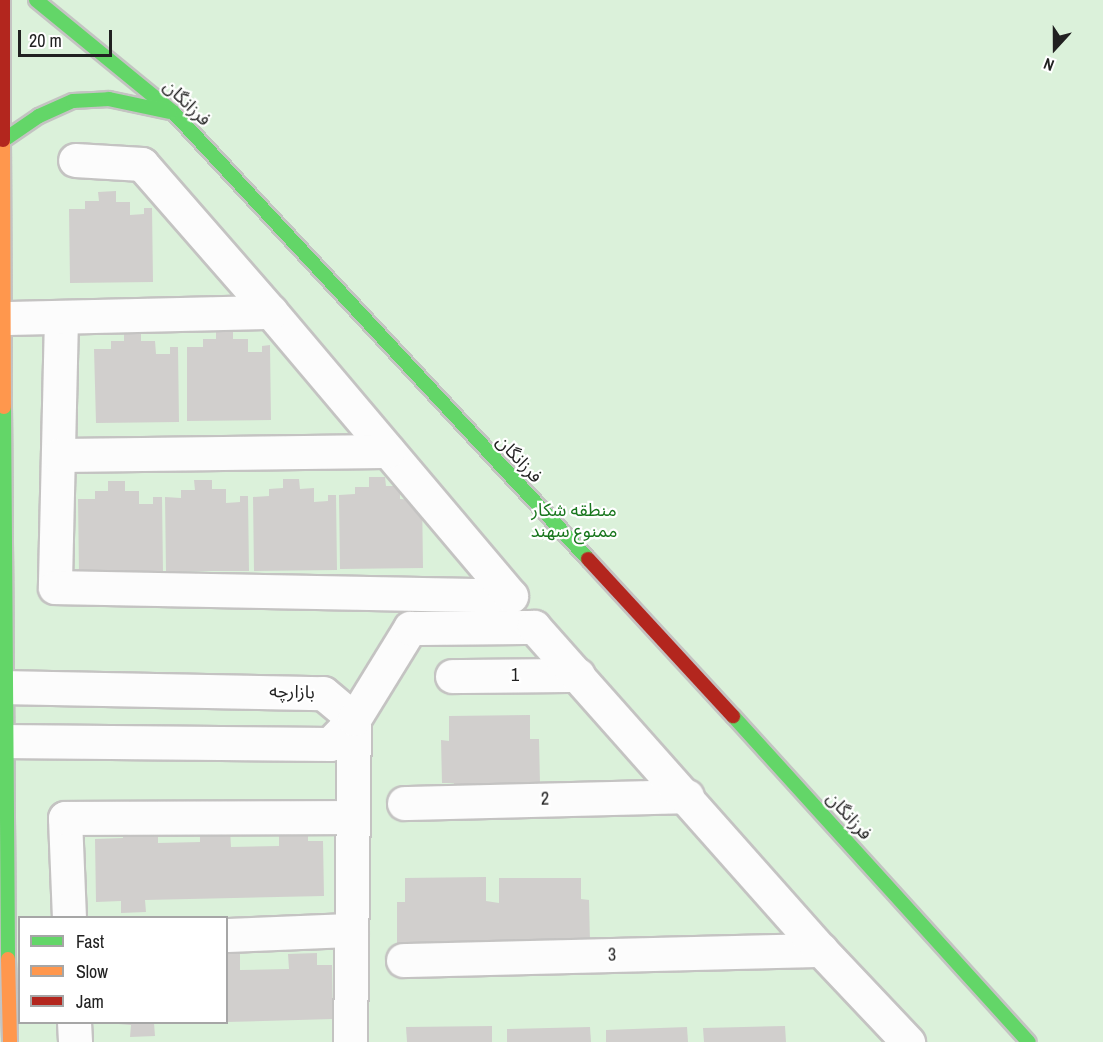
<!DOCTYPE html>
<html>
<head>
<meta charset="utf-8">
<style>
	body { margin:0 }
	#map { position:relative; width:1103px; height:1042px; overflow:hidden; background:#eeecea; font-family:"Archivo Narrow","Noto Sans Arabic",sans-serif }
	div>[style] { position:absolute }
	.park>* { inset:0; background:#dbf1da }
	.building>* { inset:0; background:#d1cfcd }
	.roads { filter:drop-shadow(2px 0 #c4c3c2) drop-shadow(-2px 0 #c4c3c2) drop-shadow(0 2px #c4c3c2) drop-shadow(0 -2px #c4c3c2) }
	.street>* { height:33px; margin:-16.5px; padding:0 16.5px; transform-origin:16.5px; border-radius:16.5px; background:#fcfcfc }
	.fast>* { height:14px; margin:-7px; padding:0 7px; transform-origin:7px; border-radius:7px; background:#63d668 }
	.slow>* { height:14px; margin:-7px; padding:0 7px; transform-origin:7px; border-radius:7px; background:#ff974d }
	.jam>* { height:14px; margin:-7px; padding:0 7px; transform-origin:7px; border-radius:7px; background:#b3261e }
	span { translate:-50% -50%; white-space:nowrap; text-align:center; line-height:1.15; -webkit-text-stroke:4.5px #fff; paint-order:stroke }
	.street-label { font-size:18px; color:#212121 }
	.park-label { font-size:18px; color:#18761d }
	.legend { position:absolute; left:18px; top:916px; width:210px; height:108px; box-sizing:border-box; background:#fff; border:2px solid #a6a6a6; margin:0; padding:8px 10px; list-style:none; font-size:18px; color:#212121 }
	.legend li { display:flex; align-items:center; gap:12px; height:30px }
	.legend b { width:30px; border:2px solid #a6a6a6 }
	.north { position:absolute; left:1025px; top:18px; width:60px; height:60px; -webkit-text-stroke:4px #fff; paint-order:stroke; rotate:201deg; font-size:16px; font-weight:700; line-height:24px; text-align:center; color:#212121 }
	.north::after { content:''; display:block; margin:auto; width:21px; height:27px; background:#212121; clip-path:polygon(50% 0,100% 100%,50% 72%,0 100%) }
	.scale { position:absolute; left:18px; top:30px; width:94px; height:27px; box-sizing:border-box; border:3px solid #212121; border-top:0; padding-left:8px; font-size:18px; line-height:21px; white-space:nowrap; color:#212121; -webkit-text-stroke:4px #fff; paint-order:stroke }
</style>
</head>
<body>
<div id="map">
	<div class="park">
		<i style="clip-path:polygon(evenodd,0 0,1103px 0,1103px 1042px,0 1042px,0 0,20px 918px,226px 918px,226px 1022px,20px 1022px,20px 918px)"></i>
	</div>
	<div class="building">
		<i style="clip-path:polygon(116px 191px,116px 202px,130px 202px,130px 215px,144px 214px,144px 208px,152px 208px,153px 282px,70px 283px,69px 209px,85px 209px,85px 201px,99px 201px,98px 192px)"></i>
		<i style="clip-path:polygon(216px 329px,233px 329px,233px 339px,248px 339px,248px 352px,262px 352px,262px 346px,270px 345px,271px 420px,187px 421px,187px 347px,203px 347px,203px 339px,216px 339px)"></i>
		<i style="clip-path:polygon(124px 331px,141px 331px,141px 341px,155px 341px,156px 354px,170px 354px,170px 347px,178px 347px,179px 422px,96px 423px,94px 349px,111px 349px,111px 341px,124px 341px)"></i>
		<i style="clip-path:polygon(369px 477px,385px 477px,386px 486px,400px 486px,400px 499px,414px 500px,422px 493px,423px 568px,340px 569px,339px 495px,355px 494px,355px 487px,369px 487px)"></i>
		<i style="clip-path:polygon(283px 479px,299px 479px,300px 489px,314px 488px,314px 502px,328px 501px,328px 495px,336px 495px,337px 570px,254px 571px,253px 497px,269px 496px,269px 489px,283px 488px)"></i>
		<i style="clip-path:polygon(194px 480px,212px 480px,212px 489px,226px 489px,226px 503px,240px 502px,240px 496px,248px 496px,249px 571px,166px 571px,165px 497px,181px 498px,181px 490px,195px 490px)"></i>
		<i style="clip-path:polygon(108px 481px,125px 481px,125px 491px,139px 491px,139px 504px,153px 504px,153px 497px,162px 497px,163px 572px,79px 573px,78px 499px,95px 499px,95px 491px,108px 491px)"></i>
		<i style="clip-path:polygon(530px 715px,530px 739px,539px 739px,540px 783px,526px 783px,526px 790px,507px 790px,506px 783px,475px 783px,475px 790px,454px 790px,454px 783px,442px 783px,441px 740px,449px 741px,449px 716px)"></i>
		<i style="clip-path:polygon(123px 828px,158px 828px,158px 843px,200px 842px,200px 829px,230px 829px,231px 847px,279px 846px,279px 830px,308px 829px,308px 841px,323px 841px,324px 896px,145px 900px,146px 912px,121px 913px,121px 901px,96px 902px,95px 839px,123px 838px)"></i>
		<i style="clip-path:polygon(486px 877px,486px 901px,499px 903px,499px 878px,581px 878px,581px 899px,589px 900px,590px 942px,397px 945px,397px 902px,405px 902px,405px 878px)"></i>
		<i style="clip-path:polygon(240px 952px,240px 970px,289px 969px,288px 954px,317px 953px,317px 965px,332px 965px,333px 1019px,226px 1022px,226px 953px)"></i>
		<i style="clip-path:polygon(106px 1023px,154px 1023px,155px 1036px,130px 1037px,131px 1025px)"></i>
		<i style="clip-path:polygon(492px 1026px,492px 1042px,407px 1042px,406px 1027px)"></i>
		<i style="clip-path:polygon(785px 1026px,786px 1042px,704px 1042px,703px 1028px)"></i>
		<i style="clip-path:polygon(590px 1027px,591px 1042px,507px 1042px,507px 1029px)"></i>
		<i style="clip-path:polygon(687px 1027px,688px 1042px,606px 1042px,606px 1030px)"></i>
	</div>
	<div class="roads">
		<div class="street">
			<i style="left:61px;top:317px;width:270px;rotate:91.3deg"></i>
			<i style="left:55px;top:587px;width:456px;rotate:1.1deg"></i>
			<i style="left:511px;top:596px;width:372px;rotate:-130.2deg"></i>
			<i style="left:4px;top:318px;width:267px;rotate:-1.3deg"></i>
			<i style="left:271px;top:312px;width:196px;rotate:-131.1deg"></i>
			<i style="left:142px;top:164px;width:67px;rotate:-176.6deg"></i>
			<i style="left:58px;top:455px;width:330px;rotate:-0.7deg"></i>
			<i style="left:452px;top:676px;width:126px;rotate:-0.5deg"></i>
			<i style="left:0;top:687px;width:323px;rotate:1.1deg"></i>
			<i style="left:323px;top:693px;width:40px;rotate:40deg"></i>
			<i style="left:0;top:741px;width:330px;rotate:0.5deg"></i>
			<i style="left:330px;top:744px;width:35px;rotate:-46deg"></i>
			<i style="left:404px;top:803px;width:283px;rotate:-1.4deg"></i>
			<i style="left:69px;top:918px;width:100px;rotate:-92.3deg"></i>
			<i style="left:65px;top:818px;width:287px;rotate:-0.2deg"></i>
			<i style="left:226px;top:935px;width:125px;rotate:-2.3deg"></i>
			<i style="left:403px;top:960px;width:418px;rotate:-1.4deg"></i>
			<i style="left:74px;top:1022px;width:20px;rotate:87deg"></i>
			<i style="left:350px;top:1042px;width:323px;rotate:-89.3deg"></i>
			<i style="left:354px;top:719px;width:107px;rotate:-58.4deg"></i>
			<i style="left:410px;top:628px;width:124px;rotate:-0.5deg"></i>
			<i style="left:534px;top:627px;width:432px;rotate:48.4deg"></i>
			<i style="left:821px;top:950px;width:127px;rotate:46.6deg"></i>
		</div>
		<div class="fast">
			<i style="left:36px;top:0;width:178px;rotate:39.3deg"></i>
			<i style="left:174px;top:113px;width:609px;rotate:47.13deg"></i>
			<i style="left:1px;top:142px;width:46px;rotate:-34.4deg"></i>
			<i style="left:39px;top:116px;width:37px;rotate:-24deg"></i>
			<i style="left:73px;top:101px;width:36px;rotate:-3deg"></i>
			<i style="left:109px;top:99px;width:62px;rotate:12deg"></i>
			<i style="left:4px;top:407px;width:552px;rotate:89.58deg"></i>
			<i style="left:733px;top:716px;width:440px;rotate:47.8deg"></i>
		</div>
		<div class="slow">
			<i style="left:3px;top:140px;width:267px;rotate:89.8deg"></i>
			<i style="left:8px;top:959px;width:83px;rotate:88.6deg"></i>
		</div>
		<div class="jam">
			<i style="left:3px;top:0;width:140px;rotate:90deg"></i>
			<i style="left:588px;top:559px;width:214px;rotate:47.3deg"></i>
		</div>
	</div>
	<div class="street-label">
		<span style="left:187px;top:103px;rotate:44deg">فرزانگان</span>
		<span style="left:519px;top:459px;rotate:47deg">فرزانگان</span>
		<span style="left:515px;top:675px">1</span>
		<span style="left:292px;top:692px;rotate:2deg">بازارچه</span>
		<span style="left:545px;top:799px;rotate:-1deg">2</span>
		<span style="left:849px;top:816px;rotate:48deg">فرزانگان</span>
		<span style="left:612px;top:955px;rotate:-1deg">3</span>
	</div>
	<div class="park-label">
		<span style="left:574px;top:521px">منطقه شکار<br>ممنوع سهند</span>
	</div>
	<ul class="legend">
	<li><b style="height:8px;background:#63d668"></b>Fast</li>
	<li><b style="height:8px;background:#ff974d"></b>Slow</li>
	<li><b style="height:8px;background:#b3261e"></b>Jam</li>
	</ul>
	<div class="north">N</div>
	<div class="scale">20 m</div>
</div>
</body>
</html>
